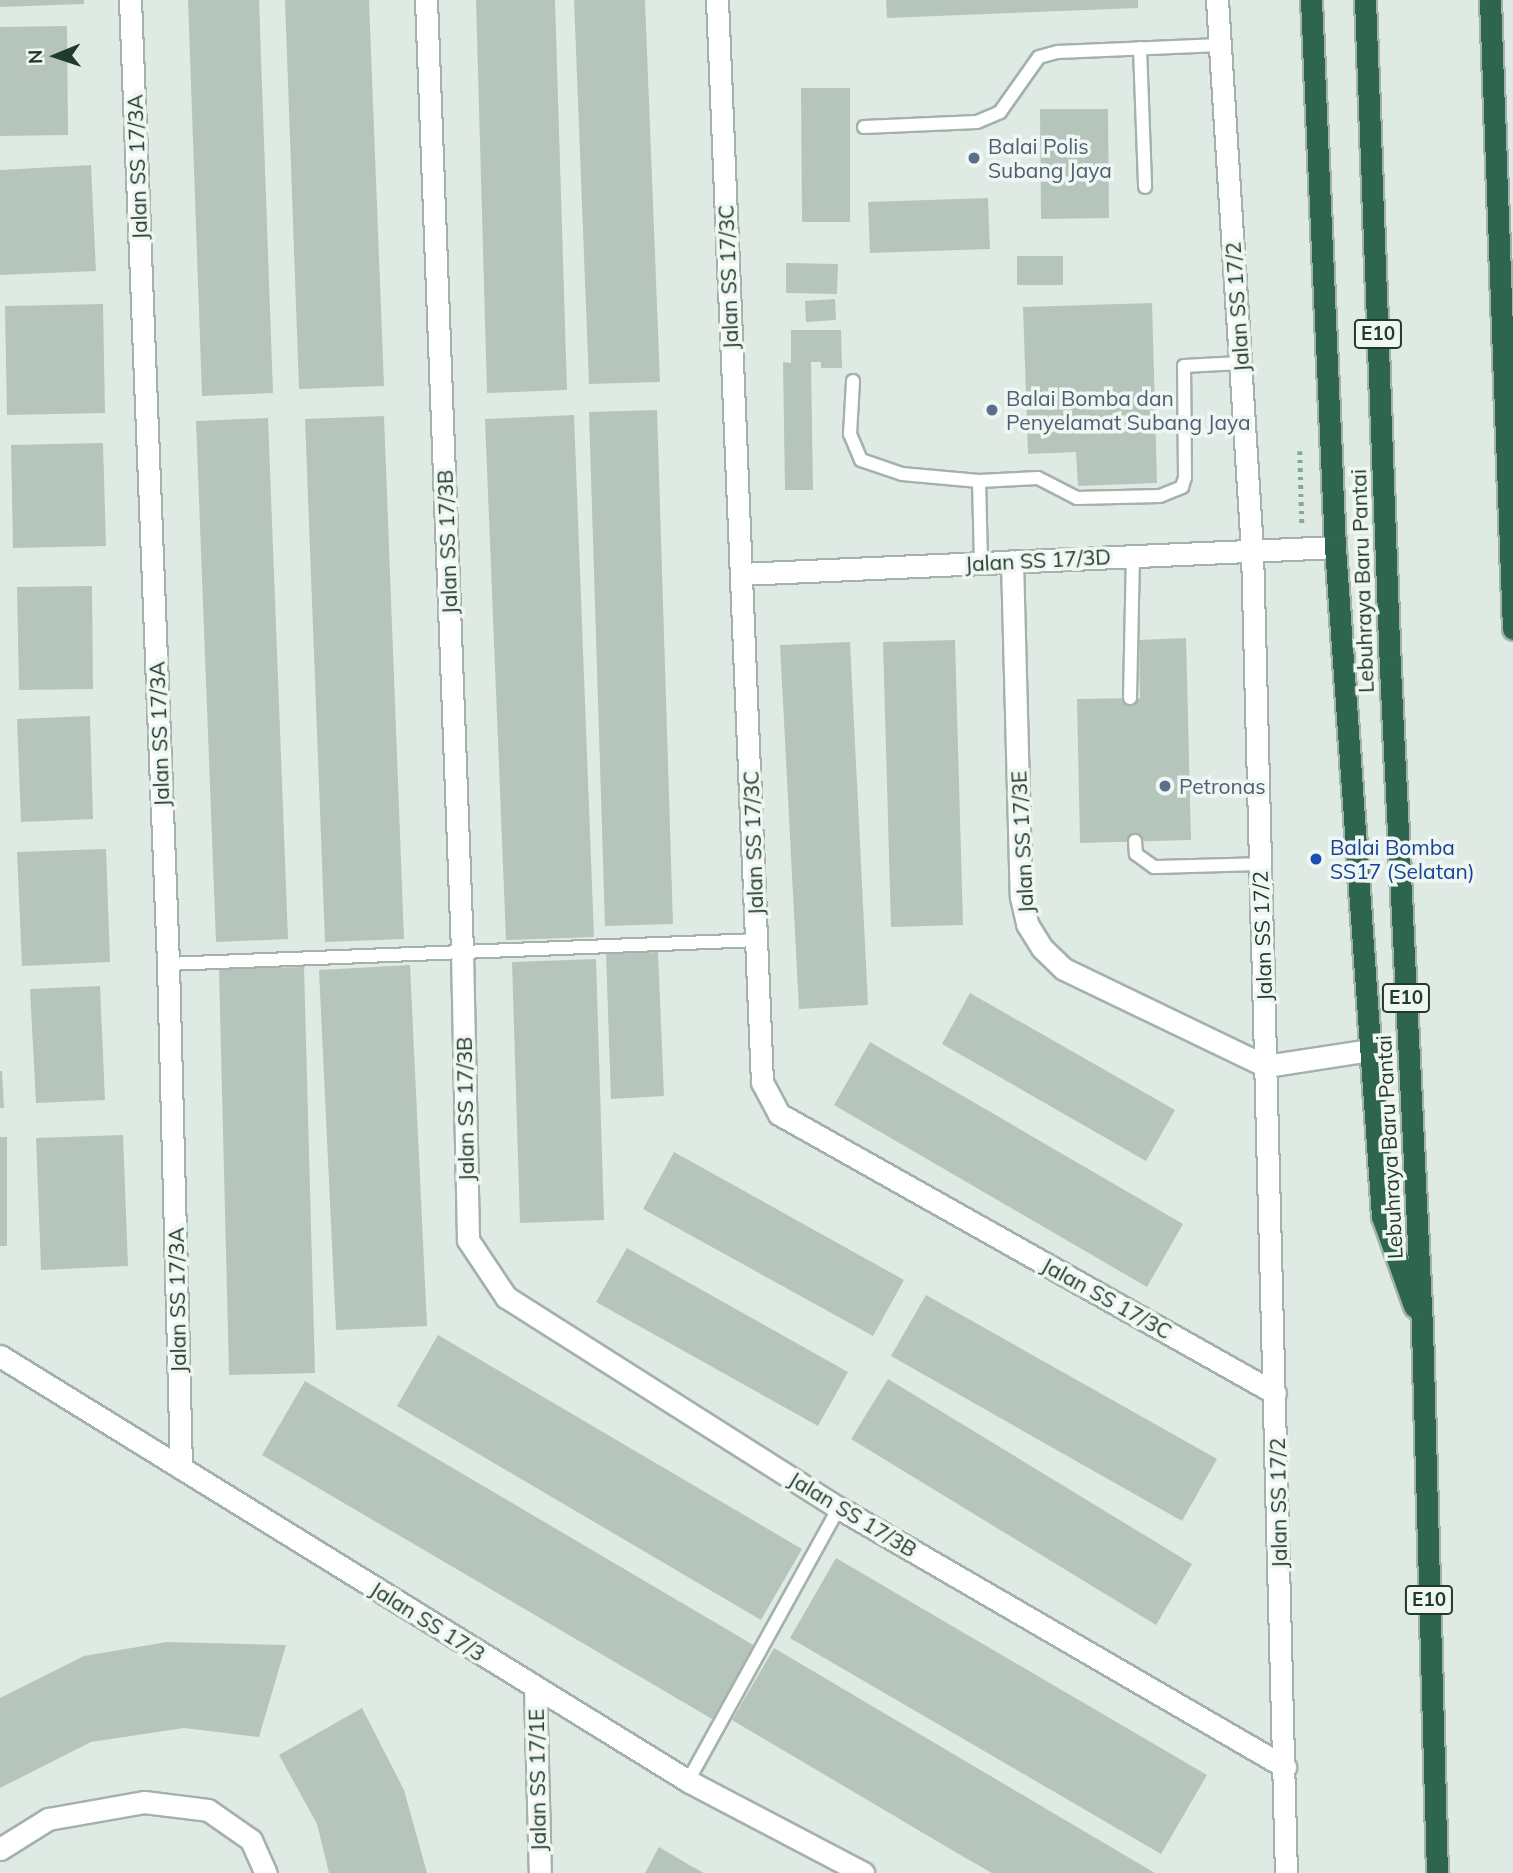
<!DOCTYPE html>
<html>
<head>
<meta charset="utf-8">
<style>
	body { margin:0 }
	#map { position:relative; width:1513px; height:1873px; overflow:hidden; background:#e0eae4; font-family:Mulish,sans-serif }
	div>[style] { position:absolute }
	.building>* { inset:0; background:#b5c5bc }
	.path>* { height:4.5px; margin-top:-2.25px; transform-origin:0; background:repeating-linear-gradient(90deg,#81ad96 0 3.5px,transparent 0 8.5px) }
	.roads { filter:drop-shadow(2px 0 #a3b2aa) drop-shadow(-2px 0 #a3b2aa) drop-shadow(0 2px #a3b2aa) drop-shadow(0 -2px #a3b2aa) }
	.service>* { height:12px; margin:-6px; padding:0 6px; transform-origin:6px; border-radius:6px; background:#fff }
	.minor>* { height:21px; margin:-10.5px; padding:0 10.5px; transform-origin:10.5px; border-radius:10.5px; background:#fff }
	.motorway>* { height:21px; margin:-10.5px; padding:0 10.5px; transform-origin:10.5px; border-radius:10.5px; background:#2e654f }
	.dots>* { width:19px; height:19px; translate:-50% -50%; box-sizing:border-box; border:4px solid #f0f7f2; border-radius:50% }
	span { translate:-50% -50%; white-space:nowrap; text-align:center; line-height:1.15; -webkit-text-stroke:7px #f0f7f2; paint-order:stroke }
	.shield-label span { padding:2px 5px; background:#f0f7f2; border:2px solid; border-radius:5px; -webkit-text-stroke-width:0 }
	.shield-label { font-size:19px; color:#213a2e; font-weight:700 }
	.service-label { font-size:21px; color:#4e5e75 }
	.left { translate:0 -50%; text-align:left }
	.street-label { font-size:21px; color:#213a2e }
	.transit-label { font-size:21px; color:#164399 }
	.north { position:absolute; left:21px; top:21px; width:70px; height:70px; -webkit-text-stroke:5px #f0f7f2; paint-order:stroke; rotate:268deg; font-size:19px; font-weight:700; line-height:28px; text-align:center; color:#213a2e }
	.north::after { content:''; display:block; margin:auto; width:24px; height:32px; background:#213a2e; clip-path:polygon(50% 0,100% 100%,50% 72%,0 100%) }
</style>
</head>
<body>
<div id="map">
	<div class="building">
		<i style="clip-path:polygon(0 0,84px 0,84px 4px,0 7px)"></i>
		<i style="clip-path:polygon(188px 0,259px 0,273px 393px,202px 396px)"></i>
		<i style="clip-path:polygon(285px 0,369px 0,384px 386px,299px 389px)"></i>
		<i style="clip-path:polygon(476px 0,555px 0,567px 390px,487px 393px)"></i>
		<i style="clip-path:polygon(574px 0,645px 0,660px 382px,589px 384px)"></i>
		<i style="clip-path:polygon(886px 0,1138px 0,1138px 8px,887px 18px)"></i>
		<i style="clip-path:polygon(67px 26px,68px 135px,0 136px,0 27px)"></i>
		<i style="clip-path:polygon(801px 88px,850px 88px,850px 222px,802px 222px)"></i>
		<i style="clip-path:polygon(1040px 109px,1108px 109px,1109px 218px,1041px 219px)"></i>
		<i style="clip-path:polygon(91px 165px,96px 271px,0 275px,0 170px)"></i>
		<i style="clip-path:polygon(988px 198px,990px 249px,870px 253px,868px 202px)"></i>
		<i style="clip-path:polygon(1017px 256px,1063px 256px,1063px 285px,1017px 285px)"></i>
		<i style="clip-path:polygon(786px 263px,838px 264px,837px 294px,786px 293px)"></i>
		<i style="clip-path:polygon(835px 299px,836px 320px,806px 322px,805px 301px)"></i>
		<i style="clip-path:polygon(1152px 303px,1157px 483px,1078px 486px,1076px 452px,1028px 454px,1023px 307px)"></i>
		<i style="clip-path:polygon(103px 304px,105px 413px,7px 415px,5px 306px)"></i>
		<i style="clip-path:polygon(791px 330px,841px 330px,842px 368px,821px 368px,821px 362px,811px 362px,813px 490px,785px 490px,783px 362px,791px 363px)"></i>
		<i style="clip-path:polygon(657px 410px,673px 924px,605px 926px,589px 412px)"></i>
		<i style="clip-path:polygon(574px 415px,594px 937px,506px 940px,485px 419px)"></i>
		<i style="clip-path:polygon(384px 416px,404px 939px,325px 942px,305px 419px)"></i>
		<i style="clip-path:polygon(268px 418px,288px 939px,216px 942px,196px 421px)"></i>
		<i style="clip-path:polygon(103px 443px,106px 546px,13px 548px,11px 445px)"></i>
		<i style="clip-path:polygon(92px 586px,93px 689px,19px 690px,17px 587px)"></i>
		<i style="clip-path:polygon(1186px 638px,1191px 840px,1080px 843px,1077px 699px,1140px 698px,1139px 640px)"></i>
		<i style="clip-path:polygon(955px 640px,963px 925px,891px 927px,883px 642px)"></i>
		<i style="clip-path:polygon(850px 642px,868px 1005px,799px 1009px,780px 645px)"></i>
		<i style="clip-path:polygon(90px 716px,93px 819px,21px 822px,17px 719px)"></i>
		<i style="clip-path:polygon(106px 849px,110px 962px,22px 966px,17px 852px)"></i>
		<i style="clip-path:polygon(658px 952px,664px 1096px,611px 1099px,606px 954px)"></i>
		<i style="clip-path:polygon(596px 959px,604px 1220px,520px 1223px,512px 962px)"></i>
		<i style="clip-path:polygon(410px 965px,427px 1326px,336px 1330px,319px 970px)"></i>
		<i style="clip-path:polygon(304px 967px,315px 1373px,229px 1375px,219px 969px)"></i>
		<i style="clip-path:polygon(100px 986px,105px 1100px,36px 1103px,30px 989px)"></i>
		<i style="clip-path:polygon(970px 993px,1175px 1110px,1146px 1161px,942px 1044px)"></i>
		<i style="clip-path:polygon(870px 1042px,1183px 1224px,1147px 1287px,834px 1105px)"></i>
		<i style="clip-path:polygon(0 1071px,2px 1071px,4px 1108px,0 1108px)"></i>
		<i style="clip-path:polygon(123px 1135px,128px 1266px,41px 1270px,36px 1138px)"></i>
		<i style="clip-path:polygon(0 1137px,7px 1137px,7px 1246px,0 1246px)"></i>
		<i style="clip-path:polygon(674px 1152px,904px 1280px,873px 1336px,643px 1209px)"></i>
		<i style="clip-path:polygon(627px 1248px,848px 1372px,818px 1426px,596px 1302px)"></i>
		<i style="clip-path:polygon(926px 1295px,1217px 1459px,1182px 1521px,891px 1356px)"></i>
		<i style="clip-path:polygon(438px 1335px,802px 1549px,761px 1620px,397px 1406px)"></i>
		<i style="clip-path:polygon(888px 1379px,1192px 1564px,1156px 1625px,851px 1439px)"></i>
		<i style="clip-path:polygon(305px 1381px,755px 1646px,712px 1719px,262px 1455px)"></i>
		<i style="clip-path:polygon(836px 1558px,1207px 1775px,1161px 1854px,790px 1638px)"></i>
		<i style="clip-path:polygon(167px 1642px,286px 1645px,259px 1737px,184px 1728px,91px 1742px,0 1788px,0 1698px,84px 1656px)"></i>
		<i style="clip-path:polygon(774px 1648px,999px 1781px,1155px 1873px,992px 1873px,957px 1853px,732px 1720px)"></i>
		<i style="clip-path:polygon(362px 1708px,404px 1790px,427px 1873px,329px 1873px,317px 1824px,279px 1755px)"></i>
		<i style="clip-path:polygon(659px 1847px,691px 1866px,704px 1873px,645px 1873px)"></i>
	</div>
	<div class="path">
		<i style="left:1300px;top:451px;width:72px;rotate:88.4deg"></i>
	</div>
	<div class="roads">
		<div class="service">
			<i style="left:1140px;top:48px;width:139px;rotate:87.9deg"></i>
			<i style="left:864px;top:127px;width:113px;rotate:-2.5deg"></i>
			<i style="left:977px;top:122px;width:25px;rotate:-23deg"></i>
			<i style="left:1000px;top:112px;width:67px;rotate:-54.7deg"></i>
			<i style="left:1039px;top:57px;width:20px;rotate:-15deg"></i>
			<i style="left:1058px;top:52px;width:162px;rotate:-2.5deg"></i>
			<i style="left:853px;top:381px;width:53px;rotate:93.2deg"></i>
			<i style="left:850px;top:434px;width:28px;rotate:67deg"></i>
			<i style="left:861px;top:460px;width:43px;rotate:18.9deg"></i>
			<i style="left:902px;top:474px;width:77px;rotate:5.2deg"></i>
			<i style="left:979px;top:481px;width:59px;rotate:-2.9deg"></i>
			<i style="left:1038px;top:478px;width:44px;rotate:27.1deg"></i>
			<i style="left:1077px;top:498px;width:83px;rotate:-1.4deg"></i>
			<i style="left:1160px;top:496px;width:24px;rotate:-22deg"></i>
			<i style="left:1182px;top:487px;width:10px;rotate:-73deg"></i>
			<i style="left:1185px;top:477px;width:111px;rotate:-90.5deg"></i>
			<i style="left:1184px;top:366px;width:56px;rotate:-3.1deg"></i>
			<i style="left:979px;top:481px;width:82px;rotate:88.6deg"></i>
			<i style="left:1130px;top:698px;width:142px;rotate:-88.8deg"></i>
			<i style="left:1135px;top:841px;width:13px;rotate:86deg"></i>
			<i style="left:1136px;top:854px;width:22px;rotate:36deg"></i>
			<i style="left:1154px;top:867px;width:106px;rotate:-1.6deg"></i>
			<i style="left:168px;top:964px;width:589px;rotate:-2.33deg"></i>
			<i style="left:688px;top:1781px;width:312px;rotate:-61.1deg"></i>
		</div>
		<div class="minor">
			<i style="left:130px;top:0;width:965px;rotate:87.74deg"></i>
			<i style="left:168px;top:964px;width:504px;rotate:88.52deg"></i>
			<i style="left:426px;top:0;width:953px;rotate:87.83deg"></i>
			<i style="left:462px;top:952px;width:288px;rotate:88.8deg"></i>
			<i style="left:468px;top:1240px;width:69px;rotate:56.3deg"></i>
			<i style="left:506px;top:1297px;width:394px;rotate:32.4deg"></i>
			<i style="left:839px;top:1508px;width:516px;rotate:30.14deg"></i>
			<i style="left:717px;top:0;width:1083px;rotate:87.62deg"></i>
			<i style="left:762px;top:1082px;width:36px;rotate:62deg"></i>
			<i style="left:779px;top:1114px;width:569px;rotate:29.36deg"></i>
			<i style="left:1217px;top:0;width:551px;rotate:86.36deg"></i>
			<i style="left:1252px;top:550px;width:1323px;rotate:88.53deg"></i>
			<i style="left:1012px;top:561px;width:336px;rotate:88.5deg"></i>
			<i style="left:1021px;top:897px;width:28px;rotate:77deg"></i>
			<i style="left:1027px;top:924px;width:28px;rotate:58deg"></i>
			<i style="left:1042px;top:948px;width:30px;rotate:44deg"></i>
			<i style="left:1064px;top:969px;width:224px;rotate:25.7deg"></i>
			<i style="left:1266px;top:1066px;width:106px;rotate:-8.7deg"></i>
			<i style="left:741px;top:574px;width:595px;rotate:-2.6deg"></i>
			<i style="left:0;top:1356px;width:809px;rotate:31.7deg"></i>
			<i style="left:688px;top:1781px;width:198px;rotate:27.7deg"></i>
			<i style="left:535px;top:1687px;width:186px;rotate:88.5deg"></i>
			<i style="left:0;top:1849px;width:57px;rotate:-32deg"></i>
			<i style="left:48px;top:1819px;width:97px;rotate:-10deg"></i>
			<i style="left:144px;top:1802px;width:64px;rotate:7.1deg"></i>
			<i style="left:208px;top:1810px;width:52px;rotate:34.9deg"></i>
			<i style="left:251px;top:1840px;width:36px;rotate:66deg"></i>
		</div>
		<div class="motorway">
			<i style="left:1311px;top:0;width:548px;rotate:87.49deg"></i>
			<i style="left:1335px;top:547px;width:671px;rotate:85.98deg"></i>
			<i style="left:1382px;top:1216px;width:96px;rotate:70.4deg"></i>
			<i style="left:1365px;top:0;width:668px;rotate:87.86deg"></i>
			<i style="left:1390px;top:668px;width:660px;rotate:87.22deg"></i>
			<i style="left:1422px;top:1327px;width:546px;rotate:88.43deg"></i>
			<i style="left:1490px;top:0;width:629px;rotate:87.91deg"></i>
		</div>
	</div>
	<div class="dots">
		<i style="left:974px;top:158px;background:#5c6f8a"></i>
		<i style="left:992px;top:410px;background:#5c6f8a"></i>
		<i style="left:1165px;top:786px;background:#5c6f8a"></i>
		<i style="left:1316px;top:859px;background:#1a4fb4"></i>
	</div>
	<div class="shield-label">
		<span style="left:1378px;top:334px">E10</span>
		<span style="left:1406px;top:998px">E10</span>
		<span style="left:1429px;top:1600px">E10</span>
	</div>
	<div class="service-label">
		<span class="left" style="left:988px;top:158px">Balai Polis<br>Subang Jaya</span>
		<span class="left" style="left:1006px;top:410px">Balai Bomba dan<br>Penyelamat Subang Jaya</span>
		<span class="left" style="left:1179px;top:786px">Petronas</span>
	</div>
	<div class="street-label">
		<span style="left:137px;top:167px;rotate:-92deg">Jalan SS 17/3A</span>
		<span style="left:728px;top:277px;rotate:-92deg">Jalan SS 17/3C</span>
		<span style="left:1237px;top:307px;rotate:-94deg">Jalan SS 17/2</span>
		<span style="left:447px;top:542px;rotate:-92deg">Jalan SS 17/3B</span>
		<span style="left:1038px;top:560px;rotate:-3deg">Jalan SS 17/3D</span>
		<span style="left:1362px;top:581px;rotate:-92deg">Lebuhraya Baru Pantai</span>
		<span style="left:159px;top:734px;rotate:-92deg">Jalan SS 17/3A</span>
		<span style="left:1022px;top:842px;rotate:-93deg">Jalan SS 17/3E</span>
		<span style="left:753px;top:843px;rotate:-92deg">Jalan SS 17/3C</span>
		<span style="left:1262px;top:936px;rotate:-92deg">Jalan SS 17/2</span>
		<span style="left:465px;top:1109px;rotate:-91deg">Jalan SS 17/3B</span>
		<span style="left:1389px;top:1147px;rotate:-93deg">Lebuhraya Baru Pantai</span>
		<span style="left:1107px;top:1298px;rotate:29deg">Jalan SS 17/3C</span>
		<span style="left:177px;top:1300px;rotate:-91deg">Jalan SS 17/3A</span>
		<span style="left:1278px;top:1503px;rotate:-91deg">Jalan SS 17/2</span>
		<span style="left:853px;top:1514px;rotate:31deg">Jalan SS 17/3B</span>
		<span style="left:428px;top:1621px;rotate:32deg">Jalan SS 17/3</span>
		<span style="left:537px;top:1780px;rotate:-91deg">Jalan SS 17/1E</span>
	</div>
	<div class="transit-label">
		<span class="left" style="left:1330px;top:859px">Balai Bomba<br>SS17 (Selatan)</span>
	</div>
	<div class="north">N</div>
</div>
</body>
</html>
